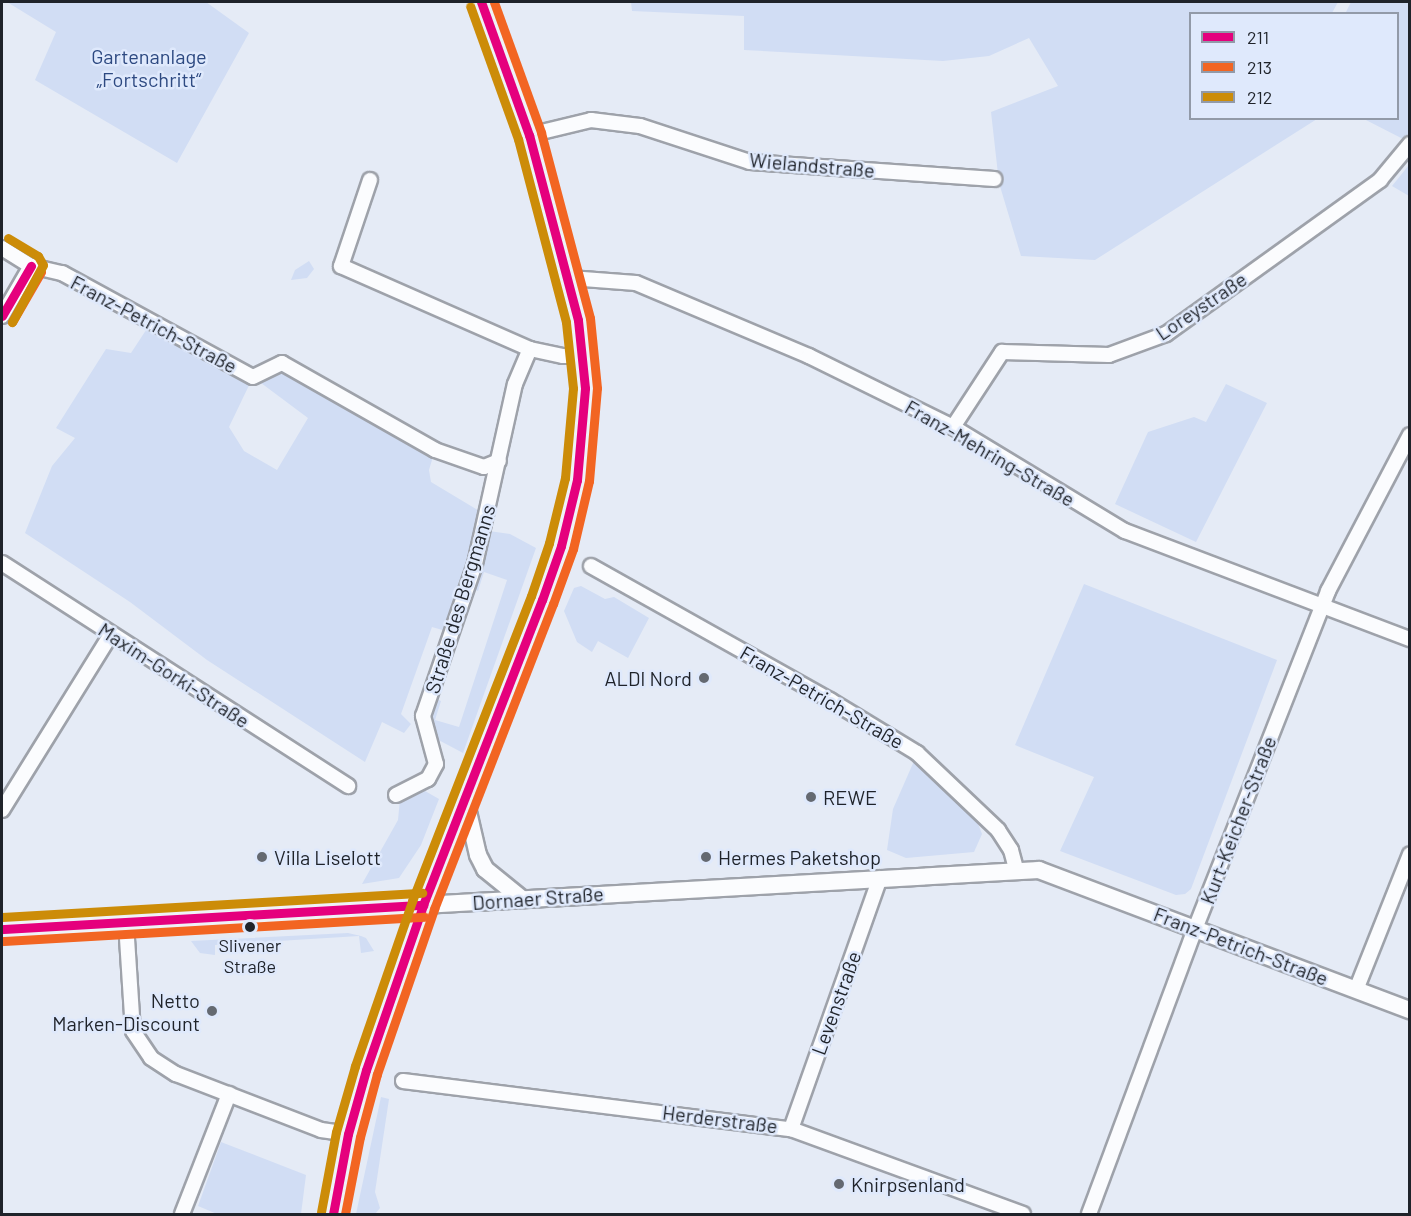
<!DOCTYPE html>
<html>
<head>
<meta charset="utf-8">
<style>
	body { margin:0 }
	#map { position:relative; width:1411px; height:1216px; overflow:hidden; background:#e5ebf6; font-family:Barlow,sans-serif }
	div>[style] { position:absolute }
	.green>* { inset:0; background:#d1ddf4 }
	.roads { filter:drop-shadow(2px 0 #9ea2aa) drop-shadow(-2px 0 #9ea2aa) drop-shadow(0 2px #9ea2aa) drop-shadow(0 -2px #9ea2aa) }
	.minor>* { height:14px; margin:-7px; padding:0 7px; transform-origin:7px; border-radius:7px; background:#fbfcfe }
	.tertiary>* { height:16px; margin:-8px; padding:0 8px; transform-origin:8px; border-radius:8px; background:#fbfcfe }
	.secondary>* { height:18px; margin:-9px; padding:0 9px; transform-origin:9px; border-radius:9px; background:#eff2f7 }
	.bus-1>* { height:9px; margin:-4.5px; padding:0 4.5px; transform-origin:4.5px; border-radius:4.5px; background:#e5007d }
	.bus-2>* { height:9px; margin:-4.5px; padding:0 4.5px; transform-origin:4.5px; border-radius:4.5px; background:#f26522 }
	.bus-3>* { height:9px; margin:-4.5px; padding:0 4.5px; transform-origin:4.5px; border-radius:4.5px; background:#cc8c08 }
	.dots>* { width:16px; height:16px; translate:-50% -50%; box-sizing:border-box; border:3px solid #dfe9fc; border-radius:50% }
	span { translate:-50% -50%; white-space:nowrap; text-align:center; line-height:1.15; -webkit-text-stroke:5px #dfe9fc; paint-order:stroke }
	.bus-label { font-size:18px; color:#1f232a }
	.park-label { font-size:20px; color:#2d4981 }
	.street-label { font-size:20px; color:#1f232a }
	.poi-label { font-size:20px; color:#1f232a }
	.right { translate:-100% -50%; text-align:right }
	.left { translate:0 -50%; text-align:left }
	.frame { position:absolute; inset:0; border:3px solid #1f232a; pointer-events:none }
	.legend { position:absolute; left:1189px; top:12px; width:210px; height:108px; box-sizing:border-box; background:#dfe9fc; border:2px solid #929aa8; margin:0; padding:8px 10px; list-style:none; font-size:18px; color:#1f232a }
	.legend li { display:flex; align-items:center; gap:12px; height:30px }
	.legend b { width:30px; border:2px solid #929aa8 }
</style>
</head>
<body>
<div id="map">
	<div class="green">
		<i style="clip-path:polygon(7px 2px,206px 2px,249px 33px,177px 163px,35px 80px,56px 32px)"></i>
		<i style="clip-path:polygon(631px 2px,1338px 2px,1332px 13px,1190px 14px,1190px 118px,1317px 119px,1095px 260px,1021px 256px,999px 183px,991px 112px,1058px 86px,1029px 38px,989px 56px,943px 61px,744px 50px,744px 16px,632px 11px)"></i>
		<i style="clip-path:polygon(1351px 2px,1409px 2px,1410px 131px,1405px 140px,1364px 119px,1398px 118px,1398px 14px,1345px 14px)"></i>
		<i style="clip-path:polygon(1409px 165px,1409px 196px,1392px 186px)"></i>
		<i style="clip-path:polygon(309px 261px,314px 269px,307px 278px,291px 280px,295px 270px)"></i>
		<i style="clip-path:polygon(evenodd,152px 321px,253px 377px,282px 363px,435px 450px,429px 470px,431px 482px,486px 515px,446px 631px,432px 627px,401px 714px,411px 724px,404px 733px,382px 722px,365px 762px,207px 660px,130px 602px,25px 533px,52px 466px,75px 438px,56px 428px,106px 349px,131px 353px,152px 321px,253px 377px,308px 418px,277px 470px,244px 451px,229px 427px,253px 377px)"></i>
		<i style="clip-path:polygon(1226px 384px,1267px 403px,1196px 542px,1115px 504px,1148px 432px,1194px 417px,1206px 422px)"></i>
		<i style="clip-path:polygon(489px 531px,510px 534px,536px 548px,463px 753px,431px 736px,423px 716px,430px 696px,441px 701px,435px 720px,459px 727px,507px 580px,484px 572px,478px 591px,471px 588px)"></i>
		<i style="clip-path:polygon(1084px 584px,1277px 660px,1191px 889px,1185px 894px,1176px 895px,1060px 851px,1094px 777px,1015px 745px)"></i>
		<i style="clip-path:polygon(581px 586px,605px 599px,614px 597px,649px 618px,628px 658px,598px 641px,592px 652px,577px 642px,564px 611px,574px 588px)"></i>
		<i style="clip-path:polygon(914px 761px,975px 816px,982px 834px,974px 852px,906px 858px,887px 850px,893px 809px)"></i>
		<i style="clip-path:polygon(418px 787px,439px 799px,421px 845px,399px 878px,362px 884px,398px 820px,400px 799px)"></i>
		<i style="clip-path:polygon(348px 933px,361px 936px,366px 938px,374px 951px,361px 953px,359px 936px,215px 945px,215px 955px,200px 953px,191px 941px)"></i>
		<i style="clip-path:polygon(381px 1097px,389px 1099px,375px 1192px,380px 1208px,375px 1214px,356px 1214px)"></i>
		<i style="clip-path:polygon(221px 1142px,306px 1175px,301px 1214px,217px 1214px,198px 1206px)"></i>
	</div>
	<div class="roads">
		<div class="minor">
			<i style="left:529px;top:135px;width:64px;rotate:-13.6deg"></i>
			<i style="left:591px;top:120px;width:49px;rotate:7deg"></i>
			<i style="left:640px;top:126px;width:116px;rotate:18.1deg"></i>
			<i style="left:750px;top:162px;width:245px;rotate:4deg"></i>
			<i style="left:370px;top:180px;width:91px;rotate:108.6deg"></i>
			<i style="left:341px;top:266px;width:206px;rotate:23.7deg"></i>
			<i style="left:530px;top:349px;width:34px;rotate:12deg"></i>
			<i style="left:563px;top:356px;width:20px"></i>
			<i style="left:2px;top:248px;width:34px;rotate:32deg"></i>
			<i style="left:31px;top:266px;width:32px;rotate:13deg"></i>
			<i style="left:62px;top:273px;width:217px;rotate:28.6deg"></i>
			<i style="left:253px;top:377px;width:32px;rotate:-26deg"></i>
			<i style="left:282px;top:363px;width:176px;rotate:29.6deg"></i>
			<i style="left:435px;top:450px;width:52px;rotate:19.1deg"></i>
			<i style="left:484px;top:467px;width:16px;rotate:-22deg"></i>
			<i style="left:570px;top:278px;width:66px;rotate:4.3deg"></i>
			<i style="left:636px;top:283px;width:188px;rotate:22.9deg"></i>
			<i style="left:809px;top:356px;width:161px;rotate:26.2deg"></i>
			<i style="left:953px;top:427px;width:201px;rotate:31.2deg"></i>
			<i style="left:1125px;top:531px;width:305px;rotate:20.8deg"></i>
			<i style="left:2px;top:316px;width:58px;rotate:-59.9deg"></i>
			<i style="left:953px;top:427px;width:90px;rotate:-56.8deg"></i>
			<i style="left:1002px;top:352px;width:107px;rotate:1.6deg"></i>
			<i style="left:1109px;top:355px;width:61px;rotate:-20.2deg"></i>
			<i style="left:1166px;top:334px;width:264px;rotate:-35.7deg"></i>
			<i style="left:1380px;top:180px;width:47px;rotate:-50.2deg"></i>
			<i style="left:2px;top:563px;width:412px;rotate:32.8deg"></i>
			<i style="left:591px;top:566px;width:274px;rotate:29.3deg"></i>
			<i style="left:830px;top:700px;width:102px;rotate:31.3deg"></i>
			<i style="left:917px;top:753px;width:112px;rotate:43.5deg"></i>
			<i style="left:998px;top:830px;width:24px;rotate:57deg"></i>
			<i style="left:1011px;top:850px;width:20px;rotate:75deg"></i>
			<i style="left:396px;top:795px;width:36px;rotate:-27deg"></i>
			<i style="left:428px;top:779px;width:17px;rotate:-62deg"></i>
			<i style="left:436px;top:764px;width:50px;rotate:-105.2deg"></i>
			<i style="left:423px;top:716px;width:161px;rotate:-71.1deg"></i>
			<i style="left:475px;top:564px;width:184px;rotate:-77.5deg"></i>
			<i style="left:515px;top:384px;width:38px;rotate:-67deg"></i>
			<i style="left:2px;top:810px;width:207px;rotate:-58.2deg"></i>
			<i style="left:126px;top:923px;width:108px;rotate:86.3deg"></i>
			<i style="left:133px;top:1031px;width:32px;rotate:56deg"></i>
			<i style="left:151px;top:1058px;width:30px;rotate:33deg"></i>
			<i style="left:176px;top:1074px;width:155px;rotate:21.1deg"></i>
			<i style="left:321px;top:1130px;width:27px;rotate:8deg"></i>
			<i style="left:1356px;top:990px;width:146px;rotate:-68.3deg"></i>
			<i style="left:403px;top:1081px;width:391px;rotate:7.1deg"></i>
			<i style="left:791px;top:1129px;width:247px;rotate:20.1deg"></i>
			<i style="left:791px;top:1129px;width:266px;rotate:-70.5deg"></i>
			<i style="left:182px;top:1214px;width:129px;rotate:-68.6deg"></i>
			<i style="left:1089px;top:1214px;width:304px;rotate:-69.6deg"></i>
			<i style="left:1195px;top:929px;width:363px;rotate:-68.5deg"></i>
			<i style="left:1328px;top:591px;width:176px;rotate:-62.3deg"></i>
		</div>
		<div class="tertiary">
			<i style="left:466px;top:803px;width:53px;rotate:77deg"></i>
			<i style="left:478px;top:855px;width:16px;rotate:63deg"></i>
			<i style="left:485px;top:869px;width:48px;rotate:39deg"></i>
			<i style="left:423px;top:905px;width:617px;rotate:-3.25deg"></i>
			<i style="left:1039px;top:870px;width:397px;rotate:20.7deg"></i>
		</div>
		<div class="secondary">
			<i style="left:2px;top:929px;width:422px;rotate:-3.3deg"></i>
			<i style="left:333px;top:1214px;width:81px;rotate:-79.4deg"></i>
			<i style="left:348px;top:1134px;width:66px;rotate:-74.3deg"></i>
			<i style="left:366px;top:1070px;width:175px;rotate:-70.9deg"></i>
			<i style="left:423px;top:905px;width:327px;rotate:-68.7deg"></i>
			<i style="left:542px;top:600px;width:57px;rotate:-70.6deg"></i>
			<i style="left:561px;top:546px;width:68px;rotate:-76.4deg"></i>
			<i style="left:577px;top:480px;width:92px;rotate:-85deg"></i>
			<i style="left:585px;top:388px;width:68px;rotate:-95.9deg"></i>
			<i style="left:578px;top:320px;width:191px;rotate:-104.8deg"></i>
			<i style="left:529px;top:135px;width:141px;rotate:-109.8deg"></i>
		</div>
	</div>
	<div class="bus-1">
		<i style="left:2px;top:316px;width:58px;rotate:-59.9deg"></i>
		<i style="left:2px;top:929px;width:422px;rotate:-3.3deg"></i>
		<i style="left:333px;top:1214px;width:81px;rotate:-79.4deg"></i>
		<i style="left:348px;top:1134px;width:66px;rotate:-74.3deg"></i>
		<i style="left:366px;top:1070px;width:175px;rotate:-70.9deg"></i>
		<i style="left:423px;top:905px;width:327px;rotate:-68.7deg"></i>
		<i style="left:542px;top:600px;width:57px;rotate:-70.6deg"></i>
		<i style="left:561px;top:546px;width:68px;rotate:-76.4deg"></i>
		<i style="left:577px;top:480px;width:92px;rotate:-85deg"></i>
		<i style="left:585px;top:388px;width:68px;rotate:-95.9deg"></i>
		<i style="left:578px;top:320px;width:191px;rotate:-104.8deg"></i>
		<i style="left:529px;top:135px;width:141px;rotate:-109.8deg"></i>
	</div>
	<div class="bus-2">
		<i style="left:12px;top:322px;width:58px;rotate:-59.9deg"></i>
		<i style="left:3px;top:941px;width:422px;rotate:-3.3deg"></i>
		<i style="left:345px;top:1214px;width:78px;rotate:-79deg"></i>
		<i style="left:360px;top:1137px;width:65px;rotate:-74.9deg"></i>
		<i style="left:377px;top:1074px;width:175px;rotate:-70.9deg"></i>
		<i style="left:434px;top:909px;width:327px;rotate:-68.7deg"></i>
		<i style="left:553px;top:604px;width:59px;rotate:-70deg"></i>
		<i style="left:573px;top:549px;width:70px;rotate:-76.8deg"></i>
		<i style="left:589px;top:481px;width:93px;rotate:-85.1deg"></i>
		<i style="left:597px;top:388px;width:70px;rotate:-95.7deg"></i>
		<i style="left:590px;top:318px;width:192px;rotate:-104.8deg"></i>
		<i style="left:541px;top:132px;width:138px;rotate:-109.9deg"></i>
	</div>
	<div class="bus-3">
		<i style="left:8px;top:238px;width:35px;rotate:31deg"></i>
		<i style="left:38px;top:256px;width:10px;rotate:61deg"></i>
		<i style="left:43px;top:265px;width:65px;rotate:118.5deg"></i>
		<i style="left:2px;top:917px;width:421px;rotate:-3.3deg"></i>
		<i style="left:321px;top:1212px;width:81px;rotate:-79.4deg"></i>
		<i style="left:336px;top:1132px;width:69px;rotate:-73.9deg"></i>
		<i style="left:355px;top:1066px;width:175px;rotate:-70.9deg"></i>
		<i style="left:412px;top:901px;width:327px;rotate:-68.7deg"></i>
		<i style="left:531px;top:596px;width:56px;rotate:-71.2deg"></i>
		<i style="left:549px;top:543px;width:67px;rotate:-76.2deg"></i>
		<i style="left:565px;top:478px;width:90px;rotate:-84.9deg"></i>
		<i style="left:573px;top:388px;width:66px;rotate:-96.1deg"></i>
		<i style="left:566px;top:322px;width:189px;rotate:-104.7deg"></i>
		<i style="left:518px;top:139px;width:141px;rotate:-109.8deg"></i>
	</div>
	<div class="dots">
		<i style="left:704px;top:678px;background:#646971"></i>
		<i style="left:811px;top:797px;background:#646971"></i>
		<i style="left:262px;top:857px;background:#646971"></i>
		<i style="left:706px;top:857px;background:#646971"></i>
		<i style="left:250px;top:927px;background:#1f232a"></i>
		<i style="left:212px;top:1011px;background:#646971"></i>
		<i style="left:839px;top:1184px;background:#646971"></i>
	</div>
	<div class="bus-label">
		<span style="left:250px;top:956px">Slivener<br>Straße</span>
	</div>
	<div class="park-label">
		<span style="left:149px;top:68px">Gartenanlage<br>„Fortschritt“</span>
	</div>
	<div class="street-label">
		<span style="left:812px;top:165px;rotate:5deg">Wielandstraße</span>
		<span style="left:1201px;top:306px;rotate:-34deg">Loreystraße</span>
		<span style="left:154px;top:324px;rotate:28deg">Franz-Petrich-Straße</span>
		<span style="left:990px;top:453px;rotate:30deg">Franz-Mehring-Straße</span>
		<span style="left:460px;top:599px;rotate:-73deg">Straße des Bergmanns</span>
		<span style="left:174px;top:675px;rotate:33deg">Maxim-Gorki-Straße</span>
		<span style="left:822px;top:697px;rotate:30deg">Franz-Petrich-Straße</span>
		<span style="left:1238px;top:820px;rotate:-69deg">Kurt-Keicher-Straße</span>
		<span style="left:538px;top:898px;rotate:-4deg">Dornaer Straße</span>
		<span style="left:1241px;top:946px;rotate:21deg">Franz-Petrich-Straße</span>
		<span style="left:836px;top:1003px;rotate:-70deg">Levenstraße</span>
		<span style="left:720px;top:1119px;rotate:7deg">Herderstraße</span>
	</div>
	<div class="poi-label">
		<span class="right" style="left:692px;top:678px">ALDI Nord</span>
		<span class="left" style="left:823px;top:797px">REWE</span>
		<span class="left" style="left:274px;top:857px">Villa Liselott</span>
		<span class="left" style="left:718px;top:857px">Hermes Paketshop</span>
		<span class="right" style="left:200px;top:1012px">Netto<br>Marken-Discount</span>
		<span class="left" style="left:851px;top:1184px">Knirpsenland</span>
	</div>
	<div class="frame"></div>
	<ul class="legend">
	<li><b style="height:8px;background:#e5007d"></b>211</li>
	<li><b style="height:8px;background:#f26522"></b>213</li>
	<li><b style="height:8px;background:#cc8c08"></b>212</li>
	</ul>
</div>
</body>
</html>
